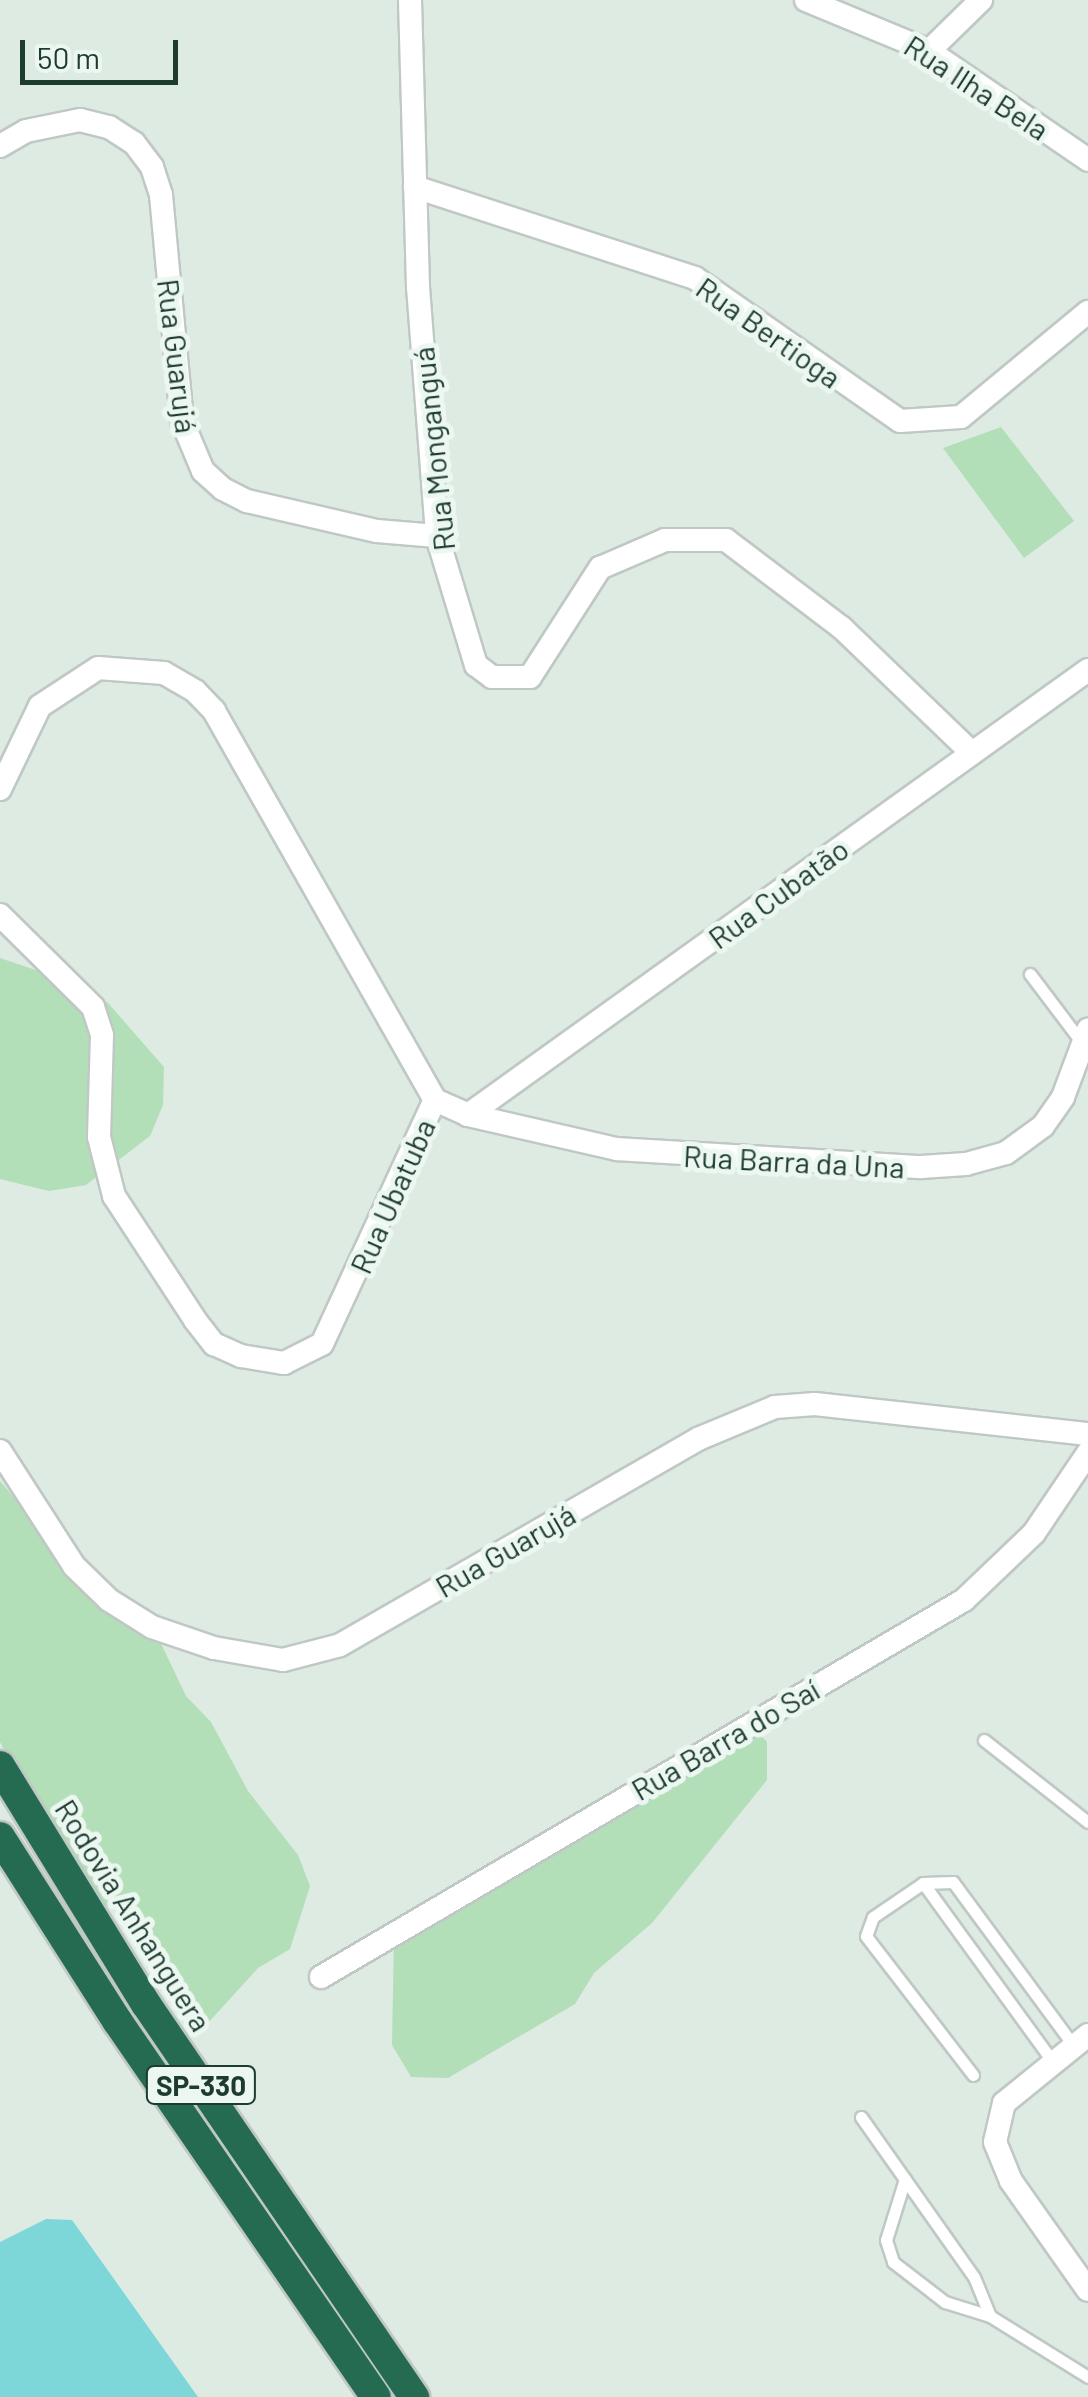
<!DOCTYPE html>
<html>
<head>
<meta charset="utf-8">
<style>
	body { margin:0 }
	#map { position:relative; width:1088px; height:2397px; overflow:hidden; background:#ddebe2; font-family:Barlow,sans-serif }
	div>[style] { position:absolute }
	.green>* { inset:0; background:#b2dfb8 }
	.water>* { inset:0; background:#7dd7d8 }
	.roads { filter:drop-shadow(2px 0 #c0c8c5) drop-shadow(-2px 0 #c0c8c5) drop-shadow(0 2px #c0c8c5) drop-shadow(0 -2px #c0c8c5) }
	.service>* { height:11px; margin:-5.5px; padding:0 5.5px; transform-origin:5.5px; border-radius:5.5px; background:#fff }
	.minor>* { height:22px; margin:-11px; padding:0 11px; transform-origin:11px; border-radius:11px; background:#fff }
	.motorway>* { height:30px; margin:-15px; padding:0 15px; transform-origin:15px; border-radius:15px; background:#256b52 }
	span { translate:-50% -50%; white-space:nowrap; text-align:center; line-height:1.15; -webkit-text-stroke:10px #edf7f1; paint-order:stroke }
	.shield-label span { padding:2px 8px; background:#edf7f1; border:2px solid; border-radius:8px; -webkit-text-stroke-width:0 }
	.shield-label { font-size:28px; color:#1d3c2f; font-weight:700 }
	.street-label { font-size:30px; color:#1d3c2f }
	.scale { position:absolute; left:20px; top:40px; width:158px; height:45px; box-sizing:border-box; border:5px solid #1d3c2f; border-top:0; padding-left:12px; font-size:30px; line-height:35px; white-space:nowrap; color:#1d3c2f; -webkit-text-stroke:8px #edf7f1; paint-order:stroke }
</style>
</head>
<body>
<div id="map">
	<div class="green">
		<i style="clip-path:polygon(1001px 427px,1074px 521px,1024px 558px,943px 448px)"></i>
		<i style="clip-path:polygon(0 958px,77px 984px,108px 1003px,164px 1067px,163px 1105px,150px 1136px,86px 1185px,49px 1191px,0 1179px)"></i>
		<i style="clip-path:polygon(0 1481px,69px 1562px,156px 1633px,186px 1696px,211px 1722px,248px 1791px,298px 1855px,310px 1886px,290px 1949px,258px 1968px,207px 2024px,198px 2023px,181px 1983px,117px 1908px,98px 1903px,30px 1801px,0 1742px)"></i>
		<i style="clip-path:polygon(743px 1717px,767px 1742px,767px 1780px,652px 1923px,594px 1973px,575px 2004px,448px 2078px,411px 2077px,392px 2045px,394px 1935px)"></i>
	</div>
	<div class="water">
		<i style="clip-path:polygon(46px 2219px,72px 2220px,198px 2397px,0 2397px,0 2242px)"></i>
	</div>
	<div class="roads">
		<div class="service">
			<i style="left:1030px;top:974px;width:88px;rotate:52.9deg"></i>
			<i style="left:984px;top:1740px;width:132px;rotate:38.3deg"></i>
			<i style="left:923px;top:1883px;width:30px;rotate:-2deg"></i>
			<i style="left:953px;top:1882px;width:204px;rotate:53.6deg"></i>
			<i style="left:973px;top:2075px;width:175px;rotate:-127.6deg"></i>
			<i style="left:866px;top:1936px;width:20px;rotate:-70deg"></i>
			<i style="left:873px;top:1917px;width:60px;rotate:-34.2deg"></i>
			<i style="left:923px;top:1883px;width:223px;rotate:54deg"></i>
			<i style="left:861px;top:2117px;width:196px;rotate:54.8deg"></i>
			<i style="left:974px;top:2277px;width:42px;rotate:67.7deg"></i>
			<i style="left:905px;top:2179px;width:64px;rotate:107.3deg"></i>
			<i style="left:886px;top:2240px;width:23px;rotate:72deg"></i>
			<i style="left:893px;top:2262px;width:66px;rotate:37.6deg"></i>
			<i style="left:945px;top:2302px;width:47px;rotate:17.3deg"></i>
			<i style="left:990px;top:2316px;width:115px;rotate:31.9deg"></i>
		</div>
		<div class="minor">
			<i style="left:410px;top:0;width:287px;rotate:88.4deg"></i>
			<i style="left:418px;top:287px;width:250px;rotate:85.6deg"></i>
			<i style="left:437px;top:536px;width:135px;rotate:73.2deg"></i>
			<i style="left:476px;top:665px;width:20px;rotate:37deg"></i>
			<i style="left:492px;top:677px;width:38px"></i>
			<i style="left:530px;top:677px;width:130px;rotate:-57.3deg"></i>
			<i style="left:600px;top:568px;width:71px;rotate:-23.3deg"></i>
			<i style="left:665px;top:540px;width:61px"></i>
			<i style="left:726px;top:540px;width:146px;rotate:37.2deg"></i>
			<i style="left:842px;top:628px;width:180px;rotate:43.9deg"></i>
			<i style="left:806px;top:0;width:133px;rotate:22.5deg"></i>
			<i style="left:929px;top:51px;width:193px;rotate:34.4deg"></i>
			<i style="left:929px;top:51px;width:73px;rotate:-44.4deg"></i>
			<i style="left:0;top:146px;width:30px;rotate:-30deg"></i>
			<i style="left:26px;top:131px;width:55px;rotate:-11.5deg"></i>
			<i style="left:80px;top:120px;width:30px;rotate:14deg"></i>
			<i style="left:109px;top:127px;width:30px;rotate:33deg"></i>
			<i style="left:134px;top:143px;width:30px;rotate:53deg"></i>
			<i style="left:152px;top:167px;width:29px;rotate:72deg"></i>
			<i style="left:161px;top:195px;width:227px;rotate:84.7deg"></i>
			<i style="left:182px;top:421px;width:54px;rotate:67.2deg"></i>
			<i style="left:203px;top:471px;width:27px;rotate:42deg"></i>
			<i style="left:223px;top:489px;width:27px;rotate:27deg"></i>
			<i style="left:247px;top:501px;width:133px;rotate:13deg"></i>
			<i style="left:377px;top:531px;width:60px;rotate:4.8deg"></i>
			<i style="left:415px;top:187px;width:294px;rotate:18deg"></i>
			<i style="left:695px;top:278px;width:250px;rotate:34.9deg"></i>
			<i style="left:900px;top:421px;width:61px;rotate:-3.8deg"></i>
			<i style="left:961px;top:417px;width:165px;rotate:-39.6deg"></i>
			<i style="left:0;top:789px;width:92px;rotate:-64.3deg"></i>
			<i style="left:40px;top:706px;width:69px;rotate:-33.2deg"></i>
			<i style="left:98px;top:668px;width:66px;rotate:4.3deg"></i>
			<i style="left:164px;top:673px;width:36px;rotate:30deg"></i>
			<i style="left:195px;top:691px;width:28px;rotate:46deg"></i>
			<i style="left:214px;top:711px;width:447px;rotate:60.4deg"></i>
			<i style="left:0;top:915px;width:131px;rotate:44.7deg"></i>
			<i style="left:93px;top:1007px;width:29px;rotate:72deg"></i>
			<i style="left:102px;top:1035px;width:102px;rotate:91.7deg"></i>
			<i style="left:99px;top:1137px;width:61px;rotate:75.7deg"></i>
			<i style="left:114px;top:1196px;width:148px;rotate:56.8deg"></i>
			<i style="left:195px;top:1320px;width:31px;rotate:52deg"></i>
			<i style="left:214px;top:1344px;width:30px;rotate:24deg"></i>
			<i style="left:241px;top:1356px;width:44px;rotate:9.2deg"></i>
			<i style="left:284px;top:1363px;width:42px;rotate:-26.6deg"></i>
			<i style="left:322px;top:1344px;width:269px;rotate:-65.2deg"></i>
			<i style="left:435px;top:1100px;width:36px;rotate:24deg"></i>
			<i style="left:468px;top:1115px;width:152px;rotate:12.9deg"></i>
			<i style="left:616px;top:1149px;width:306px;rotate:3.4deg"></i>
			<i style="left:921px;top:1167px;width:45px;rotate:-3.8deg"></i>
			<i style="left:966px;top:1164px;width:41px;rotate:-15.4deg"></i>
			<i style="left:1006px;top:1153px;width:46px;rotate:-36.1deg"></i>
			<i style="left:1043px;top:1126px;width:35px;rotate:-55deg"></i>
			<i style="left:1063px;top:1097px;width:72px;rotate:-69.5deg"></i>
			<i style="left:468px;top:1115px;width:763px;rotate:-35.67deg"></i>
			<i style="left:0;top:1451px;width:137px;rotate:57.2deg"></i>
			<i style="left:74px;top:1566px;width:49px;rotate:44.2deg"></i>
			<i style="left:109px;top:1600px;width:51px;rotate:32.1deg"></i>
			<i style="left:152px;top:1627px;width:65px;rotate:18.7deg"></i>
			<i style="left:214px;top:1648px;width:70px;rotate:9.9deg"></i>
			<i style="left:283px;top:1660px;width:59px;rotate:-14.7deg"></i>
			<i style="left:340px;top:1645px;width:413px;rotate:-29.9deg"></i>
			<i style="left:698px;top:1439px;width:83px;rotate:-22.6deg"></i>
			<i style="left:775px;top:1407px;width:40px;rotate:-4.3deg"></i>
			<i style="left:815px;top:1404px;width:275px;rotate:6.3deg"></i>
			<i style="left:321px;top:1977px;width:745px;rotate:-30.38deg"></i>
			<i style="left:964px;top:1600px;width:97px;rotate:-43.7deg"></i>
			<i style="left:1034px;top:1533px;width:97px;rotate:-56deg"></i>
			<i style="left:1088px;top:2035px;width:108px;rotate:141deg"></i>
			<i style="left:1004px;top:2103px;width:40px;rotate:103deg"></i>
			<i style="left:995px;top:2142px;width:42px;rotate:67.7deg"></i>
			<i style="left:1011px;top:2181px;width:133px;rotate:54.8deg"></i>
		</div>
		<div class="motorway">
			<i style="left:0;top:1766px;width:279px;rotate:58.5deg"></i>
			<i style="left:146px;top:2004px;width:476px;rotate:55.7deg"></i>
			<i style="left:0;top:1837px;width:219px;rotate:57.5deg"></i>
			<i style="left:118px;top:2022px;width:455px;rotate:55.5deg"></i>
		</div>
	</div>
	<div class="shield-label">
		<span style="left:201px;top:2085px">SP-330</span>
	</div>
	<div class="street-label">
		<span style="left:977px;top:87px;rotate:33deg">Rua Ilha Bela</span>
		<span style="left:769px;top:332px;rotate:35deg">Rua Bertioga</span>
		<span style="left:178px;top:356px;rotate:83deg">Rua Guarujá</span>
		<span style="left:433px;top:449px;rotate:-96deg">Rua Monganguá</span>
		<span style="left:778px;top:893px;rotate:-36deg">Rua Cubatão</span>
		<span style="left:794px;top:1161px;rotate:3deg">Rua Barra da Una</span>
		<span style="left:392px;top:1196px;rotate:-66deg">Rua Ubatuba</span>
		<span style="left:505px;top:1550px;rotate:-30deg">Rua Guarujá</span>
		<span style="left:725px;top:1739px;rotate:-30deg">Rua Barra do Saí</span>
		<span style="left:134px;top:1915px;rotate:58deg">Rodovia Anhanguera</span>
	</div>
	<div class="scale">50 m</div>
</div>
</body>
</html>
